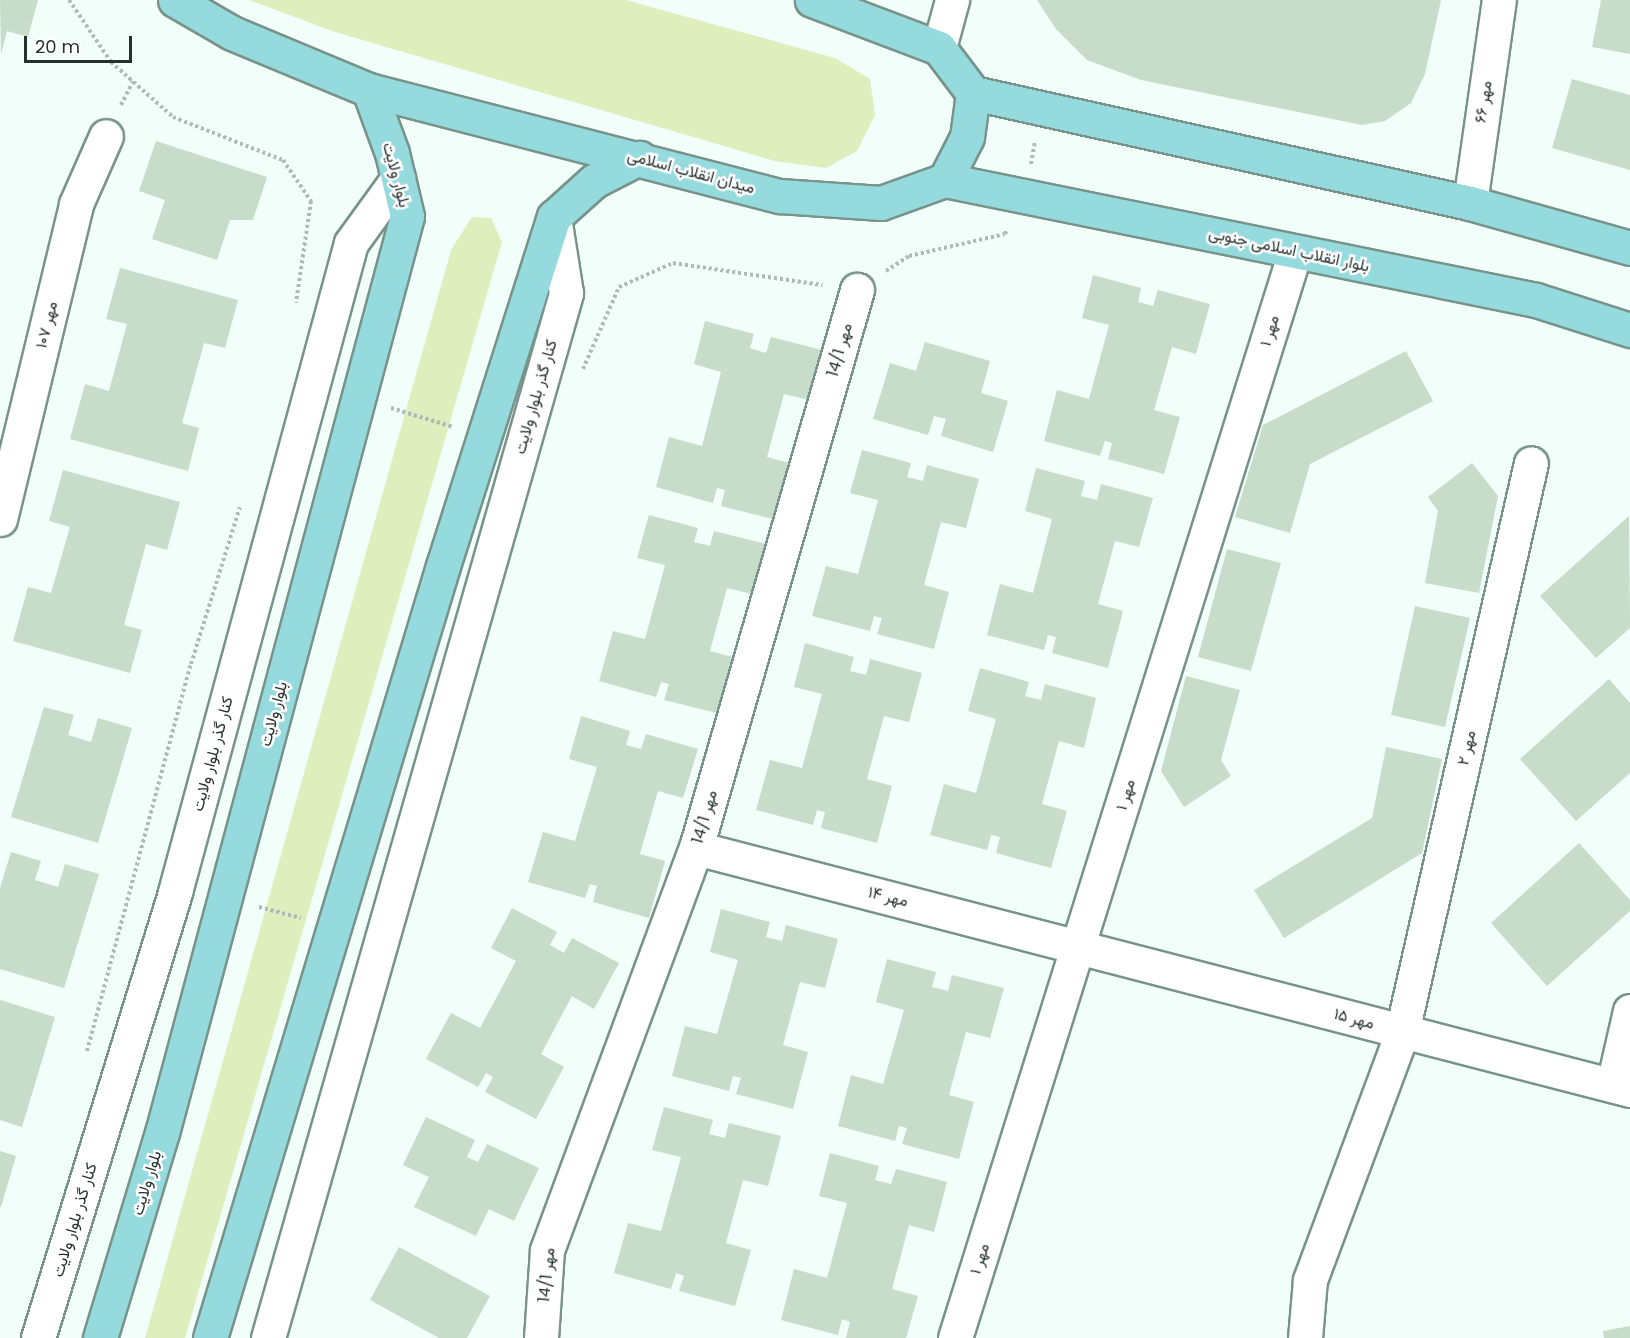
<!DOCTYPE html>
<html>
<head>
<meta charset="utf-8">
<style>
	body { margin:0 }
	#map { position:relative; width:1630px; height:1338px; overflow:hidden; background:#f2fefa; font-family:Poppins,Vazirmatn,sans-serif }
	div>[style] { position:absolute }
	.green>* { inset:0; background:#deeebc }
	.building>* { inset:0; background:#c7dcc9 }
	.path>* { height:4px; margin-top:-2px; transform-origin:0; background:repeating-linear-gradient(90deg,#aebab6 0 3px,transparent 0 6px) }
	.roads { filter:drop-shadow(2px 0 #77938a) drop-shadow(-2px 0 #77938a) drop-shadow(0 2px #77938a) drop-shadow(0 -2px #77938a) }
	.minor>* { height:33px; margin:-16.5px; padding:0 16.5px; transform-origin:16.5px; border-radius:16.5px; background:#fff }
	.major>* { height:33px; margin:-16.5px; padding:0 16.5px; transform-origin:16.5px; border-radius:16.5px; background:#95dadd }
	span { translate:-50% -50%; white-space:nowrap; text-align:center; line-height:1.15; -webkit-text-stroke:5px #fff; paint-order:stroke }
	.street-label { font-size:16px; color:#25302d }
	.scale { position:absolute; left:24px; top:36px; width:108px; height:27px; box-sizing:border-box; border:3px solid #25302d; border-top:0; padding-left:8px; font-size:18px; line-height:21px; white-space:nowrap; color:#25302d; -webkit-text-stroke:4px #fff; paint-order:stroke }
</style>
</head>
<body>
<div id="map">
	<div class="green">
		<i style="clip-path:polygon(249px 0,626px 0,835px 58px,870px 79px,875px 115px,857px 151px,826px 168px,775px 161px,335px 32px)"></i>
		<i style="clip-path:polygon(472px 217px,491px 218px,502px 242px,185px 1338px,145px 1338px,451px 250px)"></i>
	</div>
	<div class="building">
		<i style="clip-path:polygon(0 0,38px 0,28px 37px,7px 31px,1px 54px)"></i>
		<i style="clip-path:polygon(1037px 0,1441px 0,1425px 74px,1411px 103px,1385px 121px,1362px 125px,1141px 80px,1087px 60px,1056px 29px)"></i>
		<i style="clip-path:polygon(1601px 0,1630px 0,1630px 54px,1592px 47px)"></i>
		<i style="clip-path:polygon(1572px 79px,1630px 95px,1630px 170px,1552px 148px)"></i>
		<i style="clip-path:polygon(156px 141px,267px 177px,253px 220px,230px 220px,217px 260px,152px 239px,165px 200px,139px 191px)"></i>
		<i style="clip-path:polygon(120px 268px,238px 300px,225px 348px,204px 343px,182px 423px,199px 428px,188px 471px,70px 439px,85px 384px,109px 391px,127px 324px,106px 319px)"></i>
		<i style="clip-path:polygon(1093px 275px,1141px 288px,1138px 302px,1153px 306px,1158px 290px,1210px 304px,1196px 354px,1172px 347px,1154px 410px,1180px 417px,1164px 474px,1108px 459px,1112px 443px,1105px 441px,1100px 456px,1044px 441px,1057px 390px,1089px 399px,1109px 325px,1082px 318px)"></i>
		<i style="clip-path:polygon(705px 321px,754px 334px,750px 348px,766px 353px,771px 337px,822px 350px,809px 400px,784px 394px,767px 457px,793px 464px,777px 520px,721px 506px,725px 490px,717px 488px,713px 503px,656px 487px,669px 437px,702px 446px,721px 372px,694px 364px)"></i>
		<i style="clip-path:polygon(925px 342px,990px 361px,981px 393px,1008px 401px,993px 452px,941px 436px,946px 419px,934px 416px,928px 435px,873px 419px,890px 363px,916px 371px)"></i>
		<i style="clip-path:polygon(1406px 351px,1433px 401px,1310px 464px,1290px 533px,1235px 517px,1263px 425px)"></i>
		<i style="clip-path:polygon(862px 450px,911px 463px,907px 477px,923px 481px,927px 465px,979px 479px,966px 528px,941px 522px,924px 585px,949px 592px,934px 649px,877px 634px,882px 618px,874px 616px,870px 631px,812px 616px,826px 566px,858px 574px,878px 500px,850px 493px)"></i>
		<i style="clip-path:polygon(1472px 463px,1498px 496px,1479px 593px,1425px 583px,1438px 511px,1428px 497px)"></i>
		<i style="clip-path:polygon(1036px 468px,1085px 481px,1081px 496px,1097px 500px,1101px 484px,1153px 498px,1139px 547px,1115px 541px,1098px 604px,1123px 611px,1108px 668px,1052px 653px,1056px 637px,1048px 635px,1044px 650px,987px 635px,1000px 584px,1033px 593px,1052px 519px,1025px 511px)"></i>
		<i style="clip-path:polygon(63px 470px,180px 502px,167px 550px,146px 544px,124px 625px,142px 630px,130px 673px,13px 641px,28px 587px,51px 593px,70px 527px,49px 521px)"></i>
		<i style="clip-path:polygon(649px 515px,698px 528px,694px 542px,710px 546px,714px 531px,766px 544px,752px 594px,727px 588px,710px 651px,736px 658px,721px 714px,664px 700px,669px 684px,661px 682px,656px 697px,599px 681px,613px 631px,645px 639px,665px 565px,637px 558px)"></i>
		<i style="clip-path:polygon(1629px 516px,1630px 628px,1596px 658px,1540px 596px)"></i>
		<i style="clip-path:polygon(1227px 549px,1281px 563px,1251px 671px,1198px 657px)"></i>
		<i style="clip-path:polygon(1415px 606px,1470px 618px,1445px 727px,1391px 715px)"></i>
		<i style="clip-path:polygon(805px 643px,854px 657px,850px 671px,866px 675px,870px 659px,922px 673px,909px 722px,884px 716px,867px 779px,892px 786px,877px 843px,821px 828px,825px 812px,817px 810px,813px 825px,756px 810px,770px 760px,802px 768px,822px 694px,794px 687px)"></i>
		<i style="clip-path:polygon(980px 668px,1029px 682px,1025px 696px,1041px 700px,1045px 684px,1096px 698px,1084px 748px,1059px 741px,1042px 804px,1067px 811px,1051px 868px,996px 853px,1000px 837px,991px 835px,987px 850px,930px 835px,944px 784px,976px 793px,996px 719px,968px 711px)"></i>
		<i style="clip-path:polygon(1186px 676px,1240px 690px,1221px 760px,1231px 776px,1184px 807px,1161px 771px)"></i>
		<i style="clip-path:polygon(1609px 679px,1630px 703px,1630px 773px,1576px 821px,1520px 759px)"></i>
		<i style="clip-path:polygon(44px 707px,74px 715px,68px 735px,91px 742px,98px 718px,132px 728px,98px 843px,11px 817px)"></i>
		<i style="clip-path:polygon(581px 716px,630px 731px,626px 745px,641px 749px,646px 734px,698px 749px,683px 798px,658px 791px,640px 854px,665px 861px,649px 918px,593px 902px,597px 886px,590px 884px,585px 898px,528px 882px,543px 832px,575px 841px,597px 767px,569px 759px)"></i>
		<i style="clip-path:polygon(1386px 747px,1442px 759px,1422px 853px,1284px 938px,1254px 890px,1372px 818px)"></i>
		<i style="clip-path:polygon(1579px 843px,1630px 900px,1630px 911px,1547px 986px,1491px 923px)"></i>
		<i style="clip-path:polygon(11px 852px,41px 861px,35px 880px,58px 887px,65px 864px,99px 874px,64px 988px,0 969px,0 888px)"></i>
		<i style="clip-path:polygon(512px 908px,557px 932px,550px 945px,564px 953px,572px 938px,619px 963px,594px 1009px,572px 996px,541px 1054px,564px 1067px,536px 1119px,485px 1092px,493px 1077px,486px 1073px,478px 1087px,426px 1059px,451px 1013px,480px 1028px,516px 961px,491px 948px)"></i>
		<i style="clip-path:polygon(721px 909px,770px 922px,766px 937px,782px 941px,786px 925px,838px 939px,825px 988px,800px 982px,783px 1045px,808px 1052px,793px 1109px,736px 1094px,741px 1078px,733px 1076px,729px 1091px,672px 1076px,685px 1026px,717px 1034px,738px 960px,710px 952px)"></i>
		<i style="clip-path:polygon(887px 959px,936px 972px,932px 987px,948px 991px,952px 975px,1004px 988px,990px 1038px,966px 1032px,949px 1095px,974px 1102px,959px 1159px,902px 1144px,907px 1128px,899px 1126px,895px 1141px,838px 1126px,851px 1075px,883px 1084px,904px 1010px,876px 1002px)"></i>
		<i style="clip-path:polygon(0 1000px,55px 1017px,22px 1127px,0 1120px)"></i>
		<i style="clip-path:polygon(664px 1107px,713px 1120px,709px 1134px,725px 1138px,729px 1123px,781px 1136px,768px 1186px,743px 1180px,726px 1243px,751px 1250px,735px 1306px,679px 1291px,684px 1276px,676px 1273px,671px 1289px,614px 1273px,628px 1223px,661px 1231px,681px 1157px,652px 1150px)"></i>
		<i style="clip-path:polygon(426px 1117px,475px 1140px,467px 1157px,478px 1162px,487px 1144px,539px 1168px,514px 1221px,489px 1209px,476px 1236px,414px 1207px,429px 1177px,403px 1165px)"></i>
		<i style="clip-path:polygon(0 1151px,16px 1156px,1px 1207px,0 1207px)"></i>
		<i style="clip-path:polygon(830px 1153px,879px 1166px,875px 1180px,891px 1184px,896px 1169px,947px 1182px,934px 1232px,909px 1225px,892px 1289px,918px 1296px,906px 1338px,846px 1338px,850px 1322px,842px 1319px,838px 1335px,781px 1320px,794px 1269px,827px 1278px,847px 1203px,819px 1196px)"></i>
		<i style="clip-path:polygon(399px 1247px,490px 1296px,467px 1338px,439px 1338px,370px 1300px)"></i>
		<i style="clip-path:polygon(1630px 1326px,1630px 1338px,1604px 1338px,1603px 1331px)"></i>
	</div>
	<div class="path">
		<i style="left:69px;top:0;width:75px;rotate:55.9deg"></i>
		<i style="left:111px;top:62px;width:83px;rotate:41.6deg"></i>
		<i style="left:173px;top:117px;width:118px;rotate:21.4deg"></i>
		<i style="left:283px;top:160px;width:50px;rotate:55.7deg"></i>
		<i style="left:311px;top:201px;width:103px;rotate:98.4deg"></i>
		<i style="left:121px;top:105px;width:27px;rotate:-63deg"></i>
		<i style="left:1031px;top:164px;width:22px;rotate:-80deg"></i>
		<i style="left:886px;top:271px;width:27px;rotate:-33deg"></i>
		<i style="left:909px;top:256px;width:98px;rotate:-12.9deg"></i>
		<i style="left:1005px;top:234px;width:5px;rotate:-68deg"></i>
		<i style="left:583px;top:369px;width:90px;rotate:-66.3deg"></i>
		<i style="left:619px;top:287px;width:59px;rotate:-24deg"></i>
		<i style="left:673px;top:263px;width:151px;rotate:8.4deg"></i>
		<i style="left:391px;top:408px;width:65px;rotate:17deg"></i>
		<i style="left:259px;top:907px;width:43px;rotate:14.7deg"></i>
		<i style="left:87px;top:1051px;width:401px;rotate:-75deg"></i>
		<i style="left:191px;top:664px;width:164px;rotate:-72.7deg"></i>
	</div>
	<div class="roads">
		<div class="minor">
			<i style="left:939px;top:48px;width:50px;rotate:-74.8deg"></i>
			<i style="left:1470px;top:203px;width:205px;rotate:-81.9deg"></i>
			<i style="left:0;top:519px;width:324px;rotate:-76.4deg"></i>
			<i style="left:76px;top:204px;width:74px;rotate:-66.2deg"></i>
			<i style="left:696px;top:848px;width:965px;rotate:14.53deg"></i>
			<i style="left:1613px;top:1085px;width:76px;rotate:-77.1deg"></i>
			<i style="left:38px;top:1338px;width:467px;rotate:-72.9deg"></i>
			<i style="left:175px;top:892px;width:672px;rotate:-74.83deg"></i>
			<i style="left:351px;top:243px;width:80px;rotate:-54.1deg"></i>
			<i style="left:268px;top:1338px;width:1087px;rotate:-74.08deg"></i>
			<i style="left:566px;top:293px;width:77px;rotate:-99deg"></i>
			<i style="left:541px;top:1338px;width:88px;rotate:-86.1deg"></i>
			<i style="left:547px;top:1250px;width:429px;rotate:-69.7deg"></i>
			<i style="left:696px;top:848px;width:581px;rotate:-73.91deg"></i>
			<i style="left:955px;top:1338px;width:1138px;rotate:-72.62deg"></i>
			<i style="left:1305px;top:1338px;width:58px;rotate:-85.1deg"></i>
			<i style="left:1310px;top:1280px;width:265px;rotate:-69.6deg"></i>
			<i style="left:1402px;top:1032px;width:583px;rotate:-77.23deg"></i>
		</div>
		<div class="major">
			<i style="left:175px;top:0;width:66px;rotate:30.1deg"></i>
			<i style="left:232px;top:33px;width:148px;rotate:22.6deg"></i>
			<i style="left:369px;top:90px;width:424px;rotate:14.5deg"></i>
			<i style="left:780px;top:196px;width:101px;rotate:4deg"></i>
			<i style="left:881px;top:203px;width:68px;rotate:-19.8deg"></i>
			<i style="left:945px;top:180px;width:48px;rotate:-62.9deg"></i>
			<i style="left:967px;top:137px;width:44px;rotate:-82.2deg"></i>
			<i style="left:973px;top:93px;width:56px;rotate:-127.1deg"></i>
			<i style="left:939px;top:48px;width:136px;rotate:-159.3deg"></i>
			<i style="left:973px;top:93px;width:509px;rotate:12.48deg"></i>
			<i style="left:1470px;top:203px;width:166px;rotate:15.7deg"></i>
			<i style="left:945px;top:180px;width:603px;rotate:11.48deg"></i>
			<i style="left:1536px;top:300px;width:99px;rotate:17.7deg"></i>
			<i style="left:100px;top:1338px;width:214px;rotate:-73.2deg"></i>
			<i style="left:162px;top:1133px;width:949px;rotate:-75.04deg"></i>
			<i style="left:407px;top:216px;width:65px;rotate:-103.4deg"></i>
			<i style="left:392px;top:153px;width:67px;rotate:-110.1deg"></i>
			<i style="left:210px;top:1338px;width:806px;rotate:-73.21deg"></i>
			<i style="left:443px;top:566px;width:366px;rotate:-72.4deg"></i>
			<i style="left:554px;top:217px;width:54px;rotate:-42deg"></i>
			<i style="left:594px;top:181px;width:51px;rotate:-27.1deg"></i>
		</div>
	</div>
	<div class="street-label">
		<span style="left:1484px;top:102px;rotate:-82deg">مهر ۶۶</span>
		<span style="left:691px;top:172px;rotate:15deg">میدان انقلاب اسلامی</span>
		<span style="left:396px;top:175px;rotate:75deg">بلوار ولایت</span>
		<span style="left:1289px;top:250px;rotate:12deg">بلوار انقلاب اسلامی جنوبی</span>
		<span style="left:47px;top:325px;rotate:-76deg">مهر ۱۰۷</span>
		<span style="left:1270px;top:331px;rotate:-73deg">مهر ۱</span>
		<span style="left:840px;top:350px;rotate:-74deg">مهر 14/1</span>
		<span style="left:536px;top:397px;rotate:-74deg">کنار گذر بلوار ولایت</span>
		<span style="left:274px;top:714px;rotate:-75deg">بلوار ولایت</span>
		<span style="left:1467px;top:748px;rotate:-77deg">مهر ۲</span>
		<span style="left:213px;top:754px;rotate:-75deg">کنار گذر بلوار ولایت</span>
		<span style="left:1126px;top:795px;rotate:-73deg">مهر ۱</span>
		<span style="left:705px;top:817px;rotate:-74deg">مهر 14/1</span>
		<span style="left:888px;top:897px;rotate:14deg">مهر ۱۴</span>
		<span style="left:1354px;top:1019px;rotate:15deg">مهر ۱۵</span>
		<span style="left:147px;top:1183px;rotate:-73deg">بلوار ولایت</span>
		<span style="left:75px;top:1220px;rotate:-73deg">کنار گذر بلوار ولایت</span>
		<span style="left:980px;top:1259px;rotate:-72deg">مهر ۱</span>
		<span style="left:547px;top:1275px;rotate:-84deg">مهر 14/1</span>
	</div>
	<div class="scale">20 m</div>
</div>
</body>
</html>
